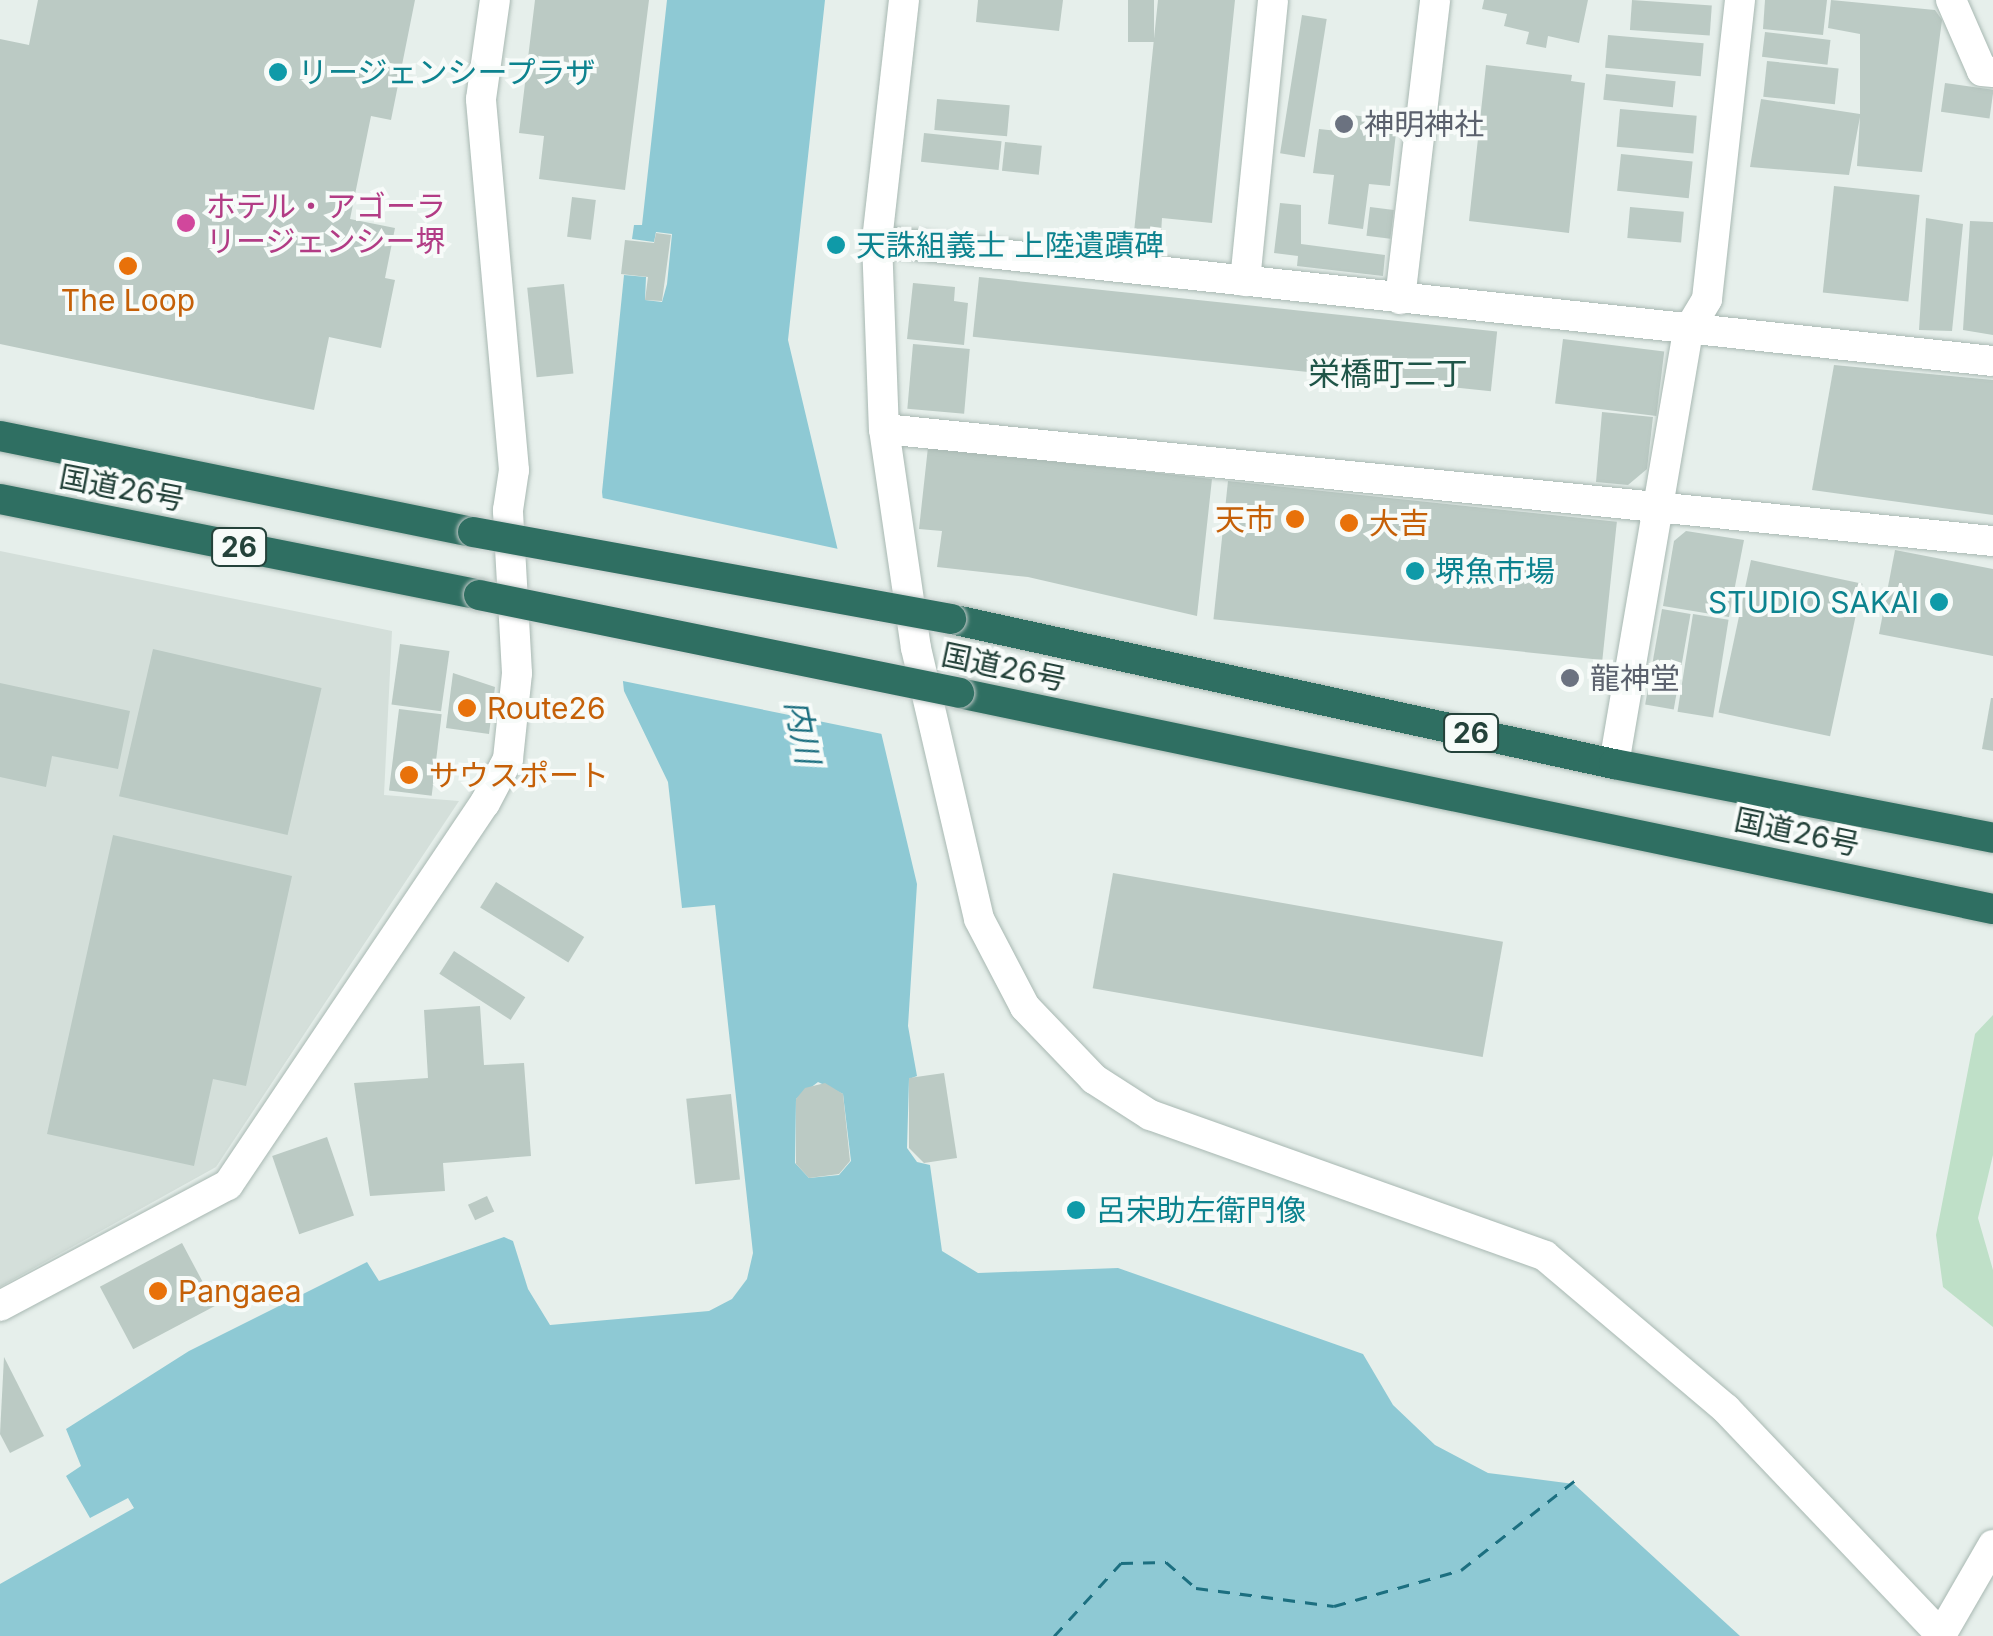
<!DOCTYPE html>
<meta charset="utf-8">
<style>
body{margin:0}
#map{position:relative;width:1993px;height:1636px;overflow:hidden;background:#e6efeb;font-family:Inter,"Noto Sans JP",sans-serif}
div>[style]{position:absolute}
[style*='--x']{left:calc(var(--x)*1px);top:calc(var(--y)*1px);width:calc(var(--w)*1px);rotate:calc(var(--a)*1deg)}
.built>*{inset:0;background:#d4dfda}
.green>*{inset:0;background:#bfe0c8}
.water>*{inset:0;background:#8ec9d4}
.pier>*{inset:0;background:#e6efeb}
.ferry>*{height:2.5px;margin-top:-1.25px;transform-origin:0;background:repeating-linear-gradient(90deg,#1c6f80 0 12px,transparent 0 22px)}
.building>*{inset:0;background:#bbcac4;transform-origin:0 0}
.roads{filter:drop-shadow(0 0 2px #a8b8b2) drop-shadow(0 0 2px #a8b8b2)}
.street>*{height:30px;margin:-15px;padding:0 15px;transform-origin:15px;border-radius:15px;background:#fff}
.secondary>*{height:30px;margin:-15px;padding:0 15px;transform-origin:15px;border-radius:15px;background:#fff}
.highway>*{height:30px;margin:-15px;padding:0 15px;transform-origin:15px;border-radius:15px;background:#2f6f62}
.bridges{filter:drop-shadow(0 0 2px #c2cac8) drop-shadow(0 0 2px #c2cac8)}
.highway-bridge>*{height:30px;margin:-15px;padding:0 15px;transform-origin:15px;border-radius:15px;background:#2f6f62}
.dots>*{width:28px;height:28px;translate:-50% -50%;box-sizing:border-box;border:5px solid #f7fbf9;border-radius:50%}
span{translate:-50% -50%;white-space:nowrap;text-align:center;line-height:1.15;-webkit-text-stroke:8px #f7fbf9;paint-order:stroke}
.shield-label span{padding:2px 8px;background:#f7fbf9;border:2px solid;border-radius:8px;-webkit-text-stroke-width:0}
.shield-label{font-size:28px;color:#24423a;font-weight:700}
.culture-label{font-size:30px;color:#0d838f}
.left{translate:0 -50%;text-align:left}
.right{translate:-100% -50%;text-align:right}
.worship-label{font-size:30px;color:#5b616d}
.hotel-label{font-size:30px;color:#b23c85}
.food-label{font-size:30px;color:#c56008}
.street-label{font-size:30px;color:#24423a}
.neighbourhood-label{font-size:32px;color:#1f5548}
.water-label{font-size:32px;color:#1c6f80;font-style:italic}
</style>
<div id="map">
<div class="built">
<div style="clip-path:polygon(0 551px,392px 631px,384px 795px,459px 801px,216px 1167px,0 1287px)"></div>
</div>
<div class="green">
<div style="clip-path:polygon(1993px 1015px,1993px 1155px,1978px 1218px,1993px 1270px,1993px 1327px,1943px 1287px,1936px 1235px,1975px 1034px)"></div>
</div>
<div class="water">
<div style="clip-path:polygon(evenodd,667px 0,825px 0,788px 340px,917px 884px,908px 1026px,917px 1076px,909px 1079px,907px 1148px,917px 1162px,930px 1165px,942px 1251px,978px 1273px,1118px 1268px,1363px 1354px,1393px 1405px,1435px 1445px,1488px 1473px,1574px 1484px,1740px 1636px,0 1636px,0 1584px,134px 1508px,128px 1498px,90px 1518px,66px 1476px,81px 1466px,66px 1429px,189px 1351px,367px 1262px,379px 1281px,504px 1237px,513px 1241px,528px 1289px,550px 1325px,709px 1311px,732px 1299px,747px 1279px,753px 1253px,715px 905px,682px 908px,668px 782px,624px 691px,602px 492px,624px 275px,646px 277px,645px 300px,662px 302px,667px 284px,672px 234px,656px 232px,654px 242px,632px 239px,634px 225px,642px 225px,667px 0,818px 1082px,843px 1094px,851px 1161px,839px 1175px,809px 1178px,795px 1163px,796px 1099px,818px 1082px)"></div>
</div>
<div class="pier">
<div style="clip-path:polygon(598px 497px,843px 550px,887px 735px,618px 680px)"></div>
</div>
<div class="ferry">
<div style="--x:1054;--y:1636;--w:99;--a:-47.5"></div>
<div style="--x:1121;--y:1563;--w:45;--a:-1.3"></div>
<div style="--x:1166;--y:1562;--w:40;--a:41"></div>
<div style="--x:1196;--y:1588;--w:139;--a:7.4"></div>
<div style="--x:1334;--y:1606;--w:132;--a:-15.8"></div>
<div style="--x:1461;--y:1570;--w:144;--a:-38.2"></div>
</div>
<div class="building">
<div style="clip-path:polygon(38px 0,415px 0,391px 120px,371px 116px,350px 219px,395px 228px,385px 278px,395px 280px,381px 348px,329px 337px,314px 410px,0 344px,0 39px,29px 45px)"></div>
<div style="clip-path:polygon(535px 0,649px 0,625px 190px,539px 179px,544px 136px,519px 133px)"></div>
<div style="clip-path:polygon(978px 0,1063px 0,1059px 31px,976px 22px)"></div>
<div style="left:1128px;top:0;width:26px;height:42px"></div>
<div style="clip-path:polygon(1158px 0,1235px 0,1212px 223px,1162px 218px,1161px 234px,1134px 232px)"></div>
<div style="clip-path:polygon(1484px 0,1588px 0,1579px 43px,1548px 36px,1546px 48px,1526px 44px,1529px 32px,1504px 26px,1507px 14px,1482px 9px)"></div>
<div style="left:1632px;top:0;width:80px;height:30px;rotate:4deg"></div>
<div style="clip-path:polygon(1765px 0,1827px 0,1823px 35px,1763px 29px)"></div>
<div style="clip-path:polygon(1831px 0,1935px 10px,1942px 20px,1922px 172px,1857px 166px,1860px 117px,1849px 175px,1750px 167px,1761px 99px,1860px 114px,1860px 34px,1828px 28px)"></div>
<div style="left:1302px;top:15px;width:25px;height:140px;rotate:9deg"></div>
<div style="left:1765px;top:32px;width:66px;height:25px;rotate:7deg"></div>
<div style="left:1608px;top:35px;width:96px;height:33px;rotate:5deg"></div>
<div style="left:1767px;top:61px;width:72px;height:36px;rotate:6deg"></div>
<div style="clip-path:polygon(1486px 65px,1572px 75px,1571px 81px,1585px 83px,1569px 233px,1469px 221px)"></div>
<div style="left:1606px;top:74px;width:70px;height:26px;rotate:6deg"></div>
<div style="left:1945px;top:83px;width:49px;height:29px;rotate:8deg"></div>
<div style="left:937px;top:99px;width:73px;height:31px;rotate:5deg"></div>
<div style="left:1620px;top:109px;width:77px;height:38px;rotate:5deg"></div>
<div style="clip-path:polygon(1341px 114px,1380px 118px,1379px 131px,1396px 133px,1390px 186px,1369px 184px,1363px 229px,1328px 224px,1334px 175px,1313px 173px,1319px 129px,1338px 131px)"></div>
<div style="left:924px;top:133px;width:78px;height:29px;rotate:6deg"></div>
<div style="left:1005px;top:142px;width:37px;height:29px;rotate:6deg"></div>
<div style="left:1621px;top:154px;width:72px;height:37px;rotate:6deg"></div>
<div style="left:1834px;top:186px;width:86px;height:107px;rotate:6deg"></div>
<div style="left:572px;top:197px;width:24px;height:40px;rotate:7deg"></div>
<div style="clip-path:polygon(1280px 203px,1301px 205px,1301px 244px,1385px 255px,1383px 276px,1297px 266px,1298px 256px,1274px 253px)"></div>
<div style="left:1370px;top:207px;width:24px;height:29px;rotate:7deg"></div>
<div style="left:1630px;top:207px;width:54px;height:31px;rotate:5deg"></div>
<div style="clip-path:polygon(1926px 218px,1963px 224px,1952px 331px,1919px 330px)"></div>
<div style="clip-path:polygon(1970px 221px,1993px 222px,1993px 335px,1963px 330px)"></div>
<div style="clip-path:polygon(656px 233px,671px 235px,662px 301px,645px 300px,648px 277px,621px 274px,625px 240px,654px 243px)"></div>
<div style="left:979px;top:277px;width:521px;height:60px;rotate:6deg"></div>
<div style="clip-path:polygon(913px 283px,955px 287px,954px 301px,968px 303px,964px 345px,907px 339px)"></div>
<div style="left:564px;top:284px;width:90px;height:37px;rotate:84deg"></div>
<div style="left:1563px;top:339px;width:102px;height:65px;rotate:7deg"></div>
<div style="left:913px;top:344px;width:57px;height:65px;rotate:5deg"></div>
<div style="clip-path:polygon(1834px 365px,1993px 380px,1993px 515px,1812px 490px)"></div>
<div style="clip-path:polygon(1602px 412px,1653px 417px,1647px 469px,1628px 485px,1596px 482px)"></div>
<div style="clip-path:polygon(928px 447px,1212px 479px,1197px 616px,1028px 577px,937px 567px,942px 531px,919px 529px)"></div>
<div style="left:1228px;top:481px;width:391px;height:139px;rotate:6deg"></div>
<div style="clip-path:polygon(1686px 531px,1744px 540px,1729px 617px,1663px 606px,1674px 541px)"></div>
<div style="clip-path:polygon(1895px 550px,1993px 569px,1993px 656px,1879px 634px)"></div>
<div style="left:1751px;top:560px;width:114px;height:156px;rotate:12deg"></div>
<div style="left:1662px;top:609px;width:29px;height:97px;rotate:10deg"></div>
<div style="left:1693px;top:614px;width:36px;height:99px;rotate:9deg"></div>
<div style="left:400px;top:644px;width:50px;height:61px;rotate:8deg"></div>
<div style="left:153px;top:649px;width:173px;height:151px;rotate:13deg"></div>
<div style="clip-path:polygon(453px 673px,495px 687px,489px 734px,446px 728px)"></div>
<div style="clip-path:polygon(0 683px,130px 711px,118px 769px,52px 756px,46px 787px,0 777px)"></div>
<div style="clip-path:polygon(1991px 698px,1993px 698px,1993px 751px,1982px 749px)"></div>
<div style="left:399px;top:709px;width:43px;height:82px;rotate:7deg"></div>
<div style="clip-path:polygon(113px 835px,292px 876px,246px 1086px,213px 1079px,194px 1166px,47px 1134px)"></div>
<div style="left:1113px;top:873px;width:396px;height:117px;rotate:10deg"></div>
<div style="left:496px;top:882px;width:104px;height:30px;rotate:32deg"></div>
<div style="left:454px;top:951px;width:85px;height:27px;rotate:33deg"></div>
<div style="clip-path:polygon(480px 1006px,484px 1065px,524px 1063px,531px 1156px,443px 1163px,445px 1191px,370px 1196px,354px 1083px,428px 1078px,424px 1010px)"></div>
<div style="clip-path:polygon(944px 1073px,957px 1158px,924px 1163px,909px 1148px,909px 1078px)"></div>
<div style="clip-path:polygon(825px 1083px,843px 1094px,850px 1161px,839px 1174px,809px 1178px,796px 1164px,796px 1099px,805px 1088px)"></div>
<div style="left:731px;top:1094px;width:86px;height:45px;rotate:84deg"></div>
<div style="left:327px;top:1137px;width:83px;height:58px;rotate:71deg"></div>
<div style="left:487px;top:1196px;width:17px;height:21px;rotate:65deg"></div>
<div style="left:182px;top:1243px;width:71px;height:93px;rotate:62deg"></div>
<div style="clip-path:polygon(4px 1357px,44px 1436px,10px 1453px,0 1434px)"></div>
</div>
<div class="roads">
<div class="street">
<div style="--x:904;--y:0;--w:243;--a:96.4"></div>
<div style="--x:877;--y:241;--w:1122;--a:6.14"></div>
<div style="--x:1951;--y:0;--w:77;--a:66.4"></div>
<div style="--x:1982;--y:71;--w:11;--a:5"></div>
<div style="--x:1245;--y:281;--w:282;--a:-84.3"></div>
<div style="--x:1400;--y:299;--w:301;--a:-83.3"></div>
<div style="--x:884;--y:429;--w:1115;--a:5.77"></div>
<div style="--x:1614;--y:764;--w:439;--a:-80.3"></div>
<div style="--x:1688;--y:331;--w:37;--a:-59"></div>
<div style="--x:1707;--y:299;--w:301;--a:-83.7"></div>
<div style="--x:0;--y:1306;--w:258;--a:-28"></div>
<div style="--x:228;--y:1185;--w:460;--a:-56.1"></div>
<div style="--x:485;--y:803;--w:50;--a:-62.4"></div>
<div style="--x:508;--y:759;--w:86;--a:-84"></div>
<div style="--x:517;--y:673;--w:163;--a:-93.2"></div>
<div style="--x:508;--y:510;--w:40;--a:-81.5"></div>
<div style="--x:514;--y:470;--w:372;--a:-95.1"></div>
<div style="--x:481;--y:99;--w:100;--a:-82"></div>
<div style="--x:1941;--y:1635;--w:104;--a:-60"></div>
</div>
<div class="secondary">
<div style="--x:877;--y:241;--w:188;--a:87.9"></div>
<div style="--x:884;--y:429;--w:221;--a:81.7"></div>
<div style="--x:916;--y:648;--w:278;--a:76.9"></div>
<div style="--x:979;--y:919;--w:99;--a:62.4"></div>
<div style="--x:1025;--y:1007;--w:100;--a:46.2"></div>
<div style="--x:1094;--y:1079;--w:67;--a:32.7"></div>
<div style="--x:1150;--y:1115;--w:419;--a:19.6"></div>
<div style="--x:1545;--y:1256;--w:237;--a:40.2"></div>
<div style="--x:1726;--y:1409;--w:313;--a:46.4"></div>
</div>
<div class="highway">
<div style="--x:0;--y:436;--w:483;--a:11.5"></div>
<div style="--x:0;--y:499;--w:489;--a:11.3"></div>
<div style="--x:951;--y:619;--w:679;--a:12.34"></div>
<div style="--x:1614;--y:764;--w:386;--a:11"></div>
<div style="--x:959;--y:693;--w:1056;--a:11.8"></div>
</div>
</div>
<div class="bridges">
<div class="highway-bridge">
<div style="--x:473;--y:532;--w:486;--a:10.3"></div>
<div style="--x:479;--y:595;--w:490;--a:11.5"></div>
</div>
</div>
<div class="dots">
<div style="left:278px;top:72px;background:#0f9aa8"></div>
<div style="left:1344px;top:124px;background:#6b7280"></div>
<div style="left:186px;top:223px;background:#d1479c"></div>
<div style="left:836px;top:245px;background:#0f9aa8"></div>
<div style="left:128px;top:266px;background:#e8710a"></div>
<div style="left:1295px;top:519px;background:#e8710a"></div>
<div style="left:1349px;top:523px;background:#e8710a"></div>
<div style="left:1415px;top:571px;background:#0f9aa8"></div>
<div style="left:1939px;top:602px;background:#0f9aa8"></div>
<div style="left:1570px;top:678px;background:#6b7280"></div>
<div style="left:467px;top:708px;background:#e8710a"></div>
<div style="left:409px;top:775px;background:#e8710a"></div>
<div style="left:1076px;top:1210px;background:#0f9aa8"></div>
<div style="left:158px;top:1291px;background:#e8710a"></div>
</div>
<div class="shield-label">
<span style="left:239px;top:547px">26</span>
<span style="left:1471px;top:733px">26</span>
</div>
<div class="culture-label">
<span class="left" style="left:298px;top:72px">リージェンシープラザ</span>
<span class="left" style="left:856px;top:245px">天誅組義士 上陸遺蹟碑</span>
<span class="left" style="left:1435px;top:571px">堺魚市場</span>
<span class="right" style="left:1919px;top:602px">STUDIO SAKAI</span>
<span class="left" style="left:1096px;top:1210px">呂宋助左衛門像</span>
</div>
<div class="worship-label">
<span class="left" style="left:1364px;top:124px">神明神社</span>
<span class="left" style="left:1590px;top:678px">龍神堂</span>
</div>
<div class="hotel-label">
<span class="left" style="left:206px;top:223px">ホテル・アゴーラ<br>リージェンシー堺</span>
</div>
<div class="food-label">
<span style="left:128px;top:300px">The Loop</span>
<span class="right" style="left:1275px;top:519px">天市</span>
<span class="left" style="left:1369px;top:523px">大吉</span>
<span class="left" style="left:487px;top:708px">Route26</span>
<span class="left" style="left:429px;top:775px">サウスポート</span>
<span class="left" style="left:178px;top:1291px">Pangaea</span>
</div>
<div class="street-label">
<span style="left:122px;top:488px;rotate:11deg">国道26号</span>
<span style="left:1004px;top:667px;rotate:12deg">国道26号</span>
<span style="left:1797px;top:832px;rotate:12deg">国道26号</span>
</div>
<div class="neighbourhood-label">
<span style="left:1388px;top:374px">栄橋町二丁</span>
</div>
<div class="water-label">
<span style="left:802px;top:732px;rotate:79deg">内川</span>
</div>
</div>
